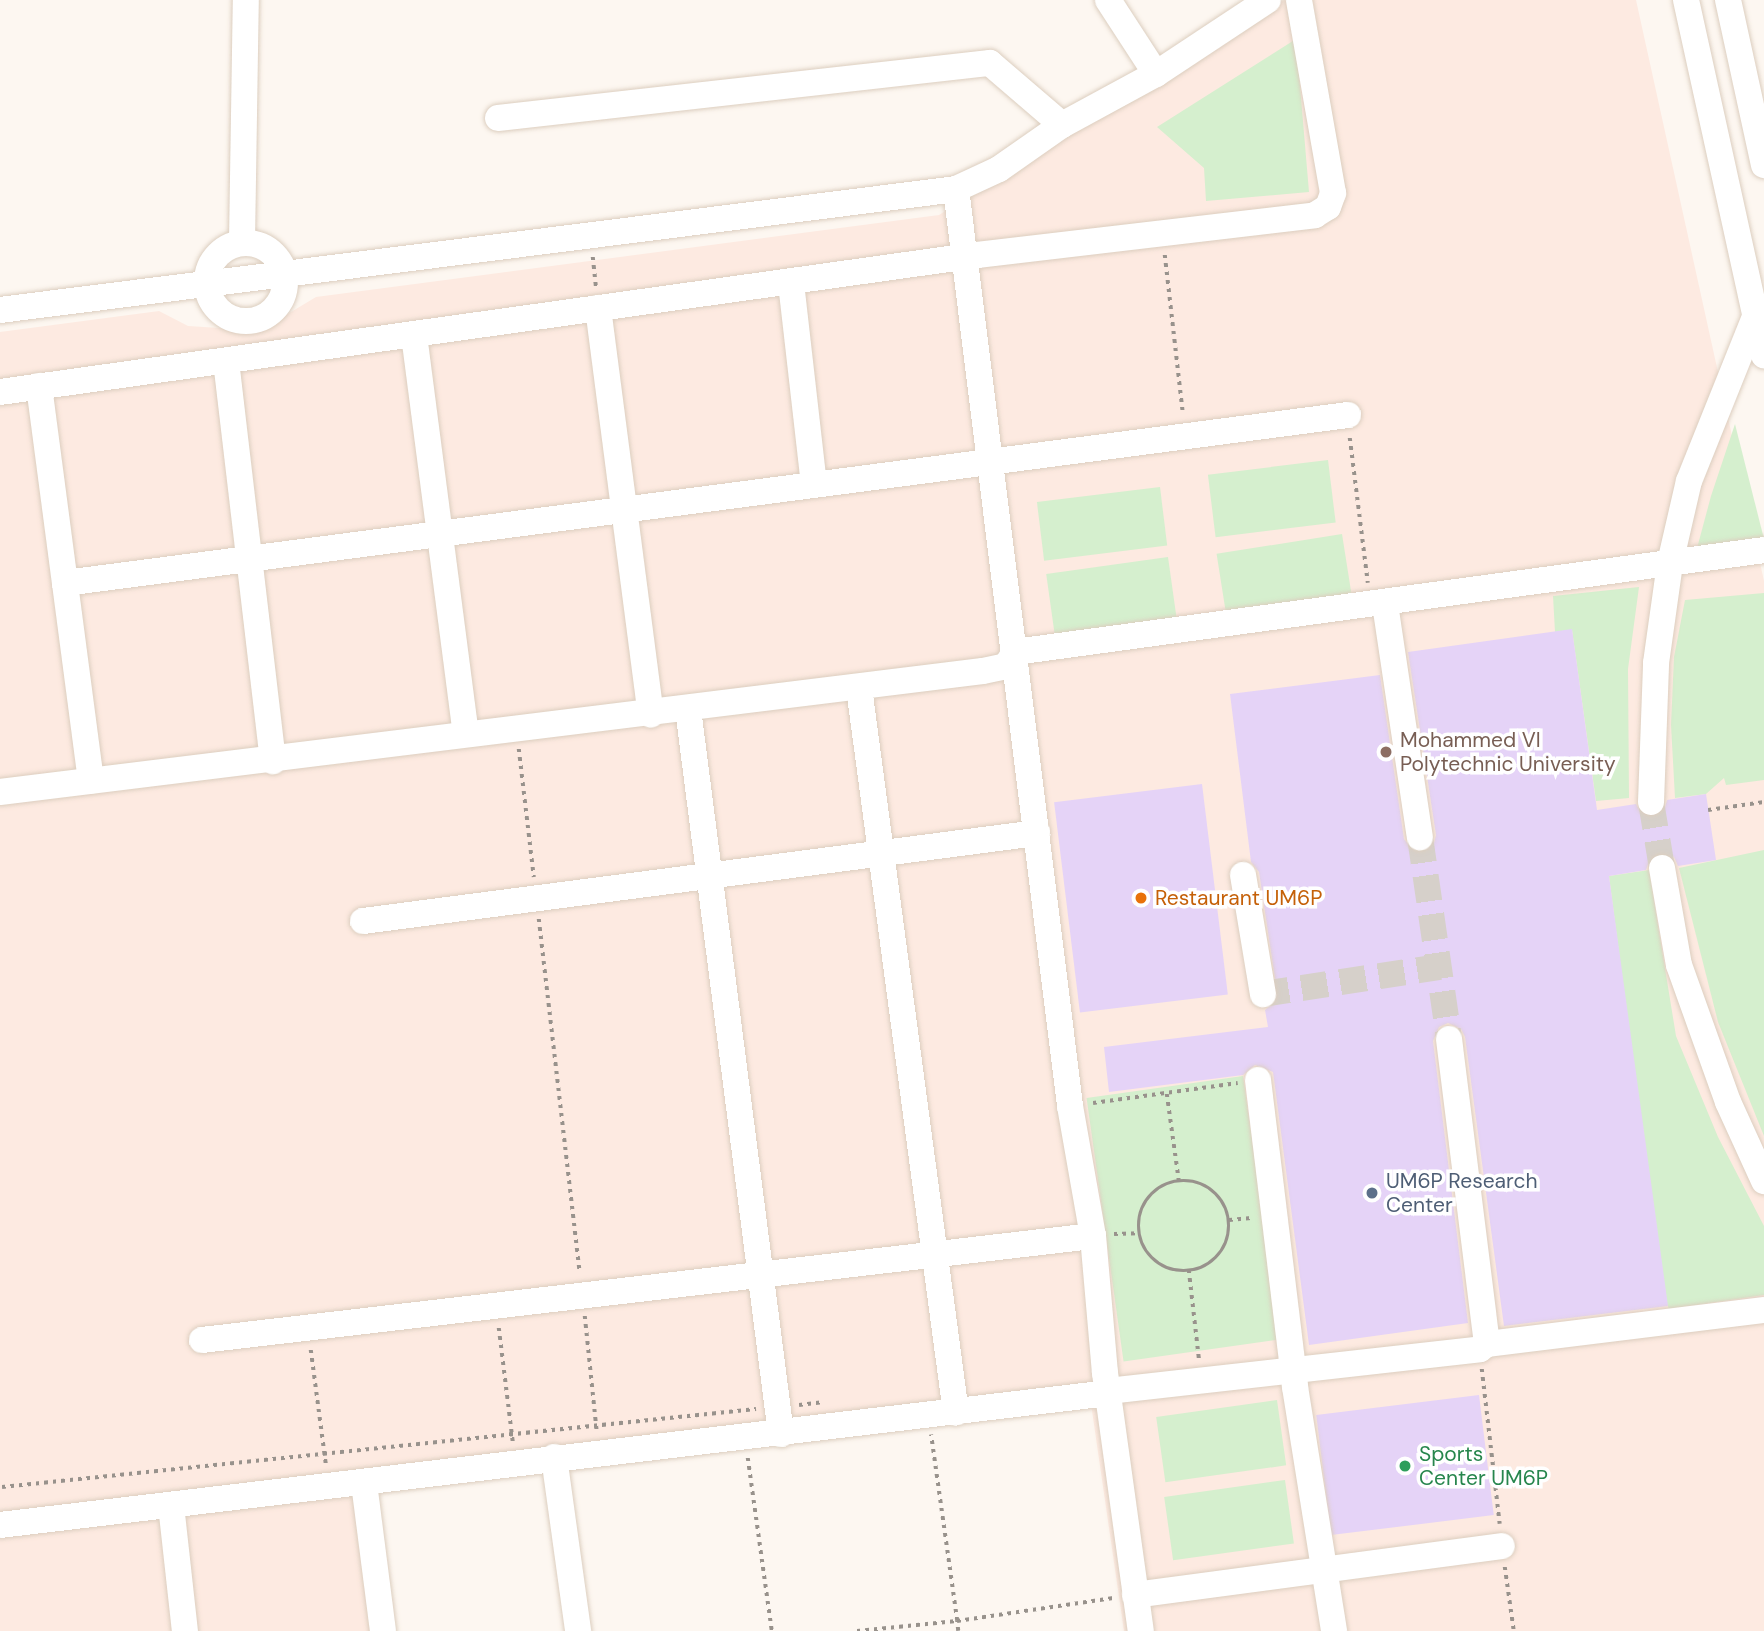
<!DOCTYPE html>
<style>
body{margin:0}
#map{position:relative;width:1764px;height:1631px;overflow:hidden;background:#fdf7f1;font-family:"DM Sans",sans-serif}
div>[style]{position:absolute}
[style*='--x']{left:calc(var(--x)*1px);top:calc(var(--y)*1px);width:calc(var(--w)*1px);rotate:calc(var(--a)*1deg)}
.education>*{inset:0;background:#fdeae1}
.green>*{inset:0;background:#d5efce;transform-origin:0 0}
.building>*{inset:0;background:#e5d3f7;transform-origin:0 0}
.minor-tunnel>*{height:26px;margin-top:-13px;transform-origin:0;background:repeating-linear-gradient(90deg,#d6d0ca 0 26px,transparent 0 39px)}
.path>*{height:3.5px;margin-top:-1.75px;transform-origin:0;background:repeating-linear-gradient(90deg,#98928c 0 3.5px,transparent 0 8.5px)}
.path>.ring{margin:-1.75px;padding:0;box-sizing:content-box;background:none;border:3.5px solid #98928c;border-radius:50%}
.roads{filter:drop-shadow(0 0 2px #dccebf) drop-shadow(0 0 2px #dccebf)}
.minor>*{height:26px;margin:-13px;padding:0 13px;transform-origin:13px;border-radius:13px;background:#fff}
.minor>.ring{margin:-13px;padding:0;box-sizing:content-box;background:none;border:26px solid #fff;border-radius:50%}
.dots>*{width:19px;height:19px;translate:-50% -50%;box-sizing:border-box;border:4px solid #fff;border-radius:50%}
span{translate:-50% -50%;white-space:nowrap;text-align:center;line-height:1.15;-webkit-text-stroke:7px #fff;paint-order:stroke}
.education-label{font-size:21px;color:#785e54}
.left{translate:0 -50%;text-align:left}
.food-label{font-size:21px;color:#c56008}
.service-label{font-size:21px;color:#4e5e75}
.leisure-label{font-size:21px;color:#27864d}
</style>
<div id="map">
<div class="education">
<div style="clip-path:polygon(1284px 0,1636px 0,1764px 581px,1764px 1631px,1124px 1631px,1090px 1397px,371px 1490px,387px 1631px,0 1631px,0 332px,159px 311px,188px 326px,250px 330px,276px 321px,316px 297px,939px 215px)"></div>
</div>
<div class="green">
<div style="clip-path:polygon(1296px 39px,1309px 192px,1206px 201px,1204px 168px,1157px 127px)"></div>
<div style="clip-path:polygon(1735px 424px,1764px 539px,1692px 567px,1711px 496px)"></div>
<div style="left:1328px;top:460px;width:63px;height:121px;rotate:83deg"></div>
<div style="left:1160px;top:487px;width:59px;height:124px;rotate:83deg"></div>
<div style="left:1342px;top:534px;width:70px;height:127px;rotate:81deg"></div>
<div style="left:1168px;top:557px;width:61px;height:123px;rotate:82deg"></div>
<div style="clip-path:polygon(1639px 587px,1628px 669px,1629px 798px,1596px 801px,1572px 630px,1555px 632px,1553px 596px)"></div>
<div style="clip-path:polygon(1764px 593px,1764px 780px,1726px 785px,1724px 778px,1706px 794px,1675px 798px,1671px 725px,1674px 657px,1685px 600px)"></div>
<div style="clip-path:polygon(1764px 850px,1764px 1136px,1718px 1022px,1679px 868px)"></div>
<div style="clip-path:polygon(1649px 870px,1676px 1036px,1718px 1137px,1764px 1226px,1764px 1295px,1669px 1309px,1663px 1293px,1609px 876px)"></div>
<div style="left:1243px;top:1076px;width:266px;height:158px;rotate:82deg"></div>
<div style="left:1277px;top:1400px;width:66px;height:122px;rotate:82deg"></div>
<div style="left:1285px;top:1480px;width:64px;height:122px;rotate:82deg"></div>
</div>
<div class="building">
<div style="clip-path:polygon(1572px 629px,1597px 810px,1636px 804px,1642px 815px,1651px 818px,1664px 811px,1667px 800px,1706px 794px,1716px 860px,1678px 866px,1674px 857px,1660px 852px,1651px 856px,1646px 870px,1609px 876px,1668px 1306px,1504px 1326px,1465px 1037px,1461px 1029px,1448px 1023px,1439px 1027px,1433px 1041px,1468px 1323px,1309px 1345px,1273px 1072px,1255px 1065px,1243px 1075px,1109px 1092px,1104px 1047px,1268px 1027px,1265px 1010px,1278px 999px,1259px 872px,1251px 862px,1230px 694px,1380px 675px,1404px 839px,1414px 851px,1423px 852px,1434px 843px,1436px 835px,1408px 652px)"></div>
<div style="left:1202px;top:784px;width:212px;height:149px;rotate:83deg"></div>
<div style="left:1479px;top:1395px;width:121px;height:164px;rotate:83deg"></div>
</div>
<div class="minor-tunnel">
<div style="--x:1651;--y:802;--w:67;--a:80.5"></div>
<div style="--x:1420;--y:837;--w:204;--a:81.8"></div>
<div style="--x:1263;--y:994;--w:179;--a:-8.7"></div>
</div>
<div class="path">
<div style="--x:1165;--y:255;--w:160;--a:83.5"></div>
<div style="--x:593;--y:257;--w:31;--a:84"></div>
<div style="--x:1350;--y:438;--w:146;--a:82.9"></div>
<div style="--x:519;--y:749;--w:129;--a:83.3"></div>
<div style="--x:1708;--y:810;--w:57;--a:-8.1"></div>
<div style="--x:539;--y:919;--w:356;--a:83.4"></div>
<div style="--x:1167;--y:1094;--w:87;--a:82.1"></div>
<div style="--x:1093;--y:1103;--w:146;--a:-7.9"></div>
<div class="ring" style="left:1139px;top:1181px;width:86.5px;height:86.5px"></div>
<div style="--x:1229;--y:1220;--w:25;--a:-5"></div>
<div style="--x:1114;--y:1234;--w:25;--a:-2"></div>
<div style="--x:1189;--y:1270;--w:89;--a:83.5"></div>
<div style="--x:585;--y:1316;--w:118;--a:84.1"></div>
<div style="--x:499;--y:1328;--w:115;--a:83"></div>
<div style="--x:311;--y:1350;--w:115;--a:82.5"></div>
<div style="--x:1482;--y:1369;--w:156;--a:83.4"></div>
<div style="--x:799;--y:1405;--w:23;--a:-7"></div>
<div style="--x:748;--y:1458;--w:175;--a:82.1"></div>
<div style="--x:2;--y:1487;--w:758;--a:-5.91"></div>
<div style="--x:1505;--y:1567;--w:65;--a:82"></div>
<div style="--x:857;--y:1631;--w:100;--a:-5.7"></div>
<div style="--x:957;--y:1621;--w:188;--a:-98"></div>
<div style="--x:958;--y:1631;--w:10;--a:-96"></div>
<div style="--x:957;--y:1621;--w:158;--a:-8.4"></div>
</div>
<div class="roads">
<div class="minor">
<div style="--x:1108;--y:0;--w:88;--a:57"></div>
<div style="--x:1686;--y:0;--w:364;--a:77.6"></div>
<div style="--x:1728;--y:0;--w:169;--a:77.7"></div>
<div style="--x:498;--y:118;--w:495;--a:-6.4"></div>
<div style="--x:990;--y:63;--w:95;--a:40.7"></div>
<div style="--x:956;--y:189;--w:924;--a:82.91"></div>
<div style="--x:1070;--y:1106;--w:132;--a:80"></div>
<div style="--x:1093;--y:1236;--w:138;--a:85"></div>
<div style="--x:1105;--y:1373;--w:260;--a:82.1"></div>
<div style="--x:242;--y:242;--w:242;--a:-89.1"></div>
<div class="ring" style="left:207px;top:243px;width:52px;height:52px"></div>
<div style="--x:791;--y:283;--w:202;--a:83.5"></div>
<div style="--x:598;--y:308;--w:410;--a:82.6"></div>
<div style="--x:0;--y:310;--w:964;--a:-7.21"></div>
<div style="--x:956;--y:189;--w:47;--a:-24.9"></div>
<div style="--x:999;--y:169;--w:77;--a:-34.9"></div>
<div style="--x:1062;--y:125;--w:107;--a:-28.5"></div>
<div style="--x:1156;--y:74;--w:134;--a:-33.5"></div>
<div style="--x:414;--y:335;--w:402;--a:82.6"></div>
<div style="--x:226;--y:361;--w:403;--a:83.3"></div>
<div style="--x:39;--y:386;--w:398;--a:82.5"></div>
<div style="--x:0;--y:392;--w:987;--a:-7.98"></div>
<div style="--x:977;--y:255;--w:340;--a:-6.7"></div>
<div style="--x:1315;--y:215;--w:15;--a:-32"></div>
<div style="--x:1328;--y:207;--w:15;--a:-70"></div>
<div style="--x:1333;--y:193;--w:196;--a:-100"></div>
<div style="--x:65;--y:583;--w:1294;--a:-7.46"></div>
<div style="--x:1385;--y:604;--w:236;--a:81.5"></div>
<div style="--x:859;--y:688;--w:731;--a:82.38"></div>
<div style="--x:688;--y:709;--w:731;--a:82.69"></div>
<div style="--x:0;--y:792;--w:990;--a:-7.02"></div>
<div style="--x:983;--y:671;--w:24;--a:-12"></div>
<div style="--x:1006;--y:666;--w:17;--a:-57"></div>
<div style="--x:1015;--y:652;--w:756;--a:-7.75"></div>
<div style="--x:1651;--y:802;--w:139;--a:-87.9"></div>
<div style="--x:1656;--y:663;--w:101;--a:-82"></div>
<div style="--x:1670;--y:563;--w:84;--a:-77"></div>
<div style="--x:1689;--y:481;--w:177;--a:-68.1"></div>
<div style="--x:1662;--y:868;--w:98;--a:80.1"></div>
<div style="--x:1679;--y:965;--w:145;--a:70.3"></div>
<div style="--x:1728;--y:1102;--w:87;--a:65.5"></div>
<div style="--x:1243;--y:875;--w:121;--a:80.5"></div>
<div style="--x:363;--y:921;--w:680;--a:-7.44"></div>
<div style="--x:1449;--y:1039;--w:307;--a:82.9"></div>
<div style="--x:1258;--y:1080;--w:309;--a:83.1"></div>
<div style="--x:1295;--y:1387;--w:247;--a:80.9"></div>
<div style="--x:202;--y:1340;--w:897;--a:-6.66"></div>
<div style="--x:1108;--y:1391;--w:374;--a:-6.4"></div>
<div style="--x:1480;--y:1349;--w:9;--a:-36"></div>
<div style="--x:1487;--y:1344;--w:279;--a:-7"></div>
<div style="--x:554;--y:1457;--w:176;--a:82.1"></div>
<div style="--x:364;--y:1483;--w:149;--a:82.7"></div>
<div style="--x:171;--y:1505;--w:127;--a:83.7"></div>
<div style="--x:0;--y:1525;--w:1116;--a:-6.79"></div>
<div style="--x:1135;--y:1595;--w:370;--a:-7.6"></div>
</div>
</div>
<div class="dots">
<div style="left:1386px;top:752px;background:#8d6e63"></div>
<div style="left:1141px;top:898px;background:#e8710a"></div>
<div style="left:1372px;top:1193px;background:#5c6f8a"></div>
<div style="left:1405px;top:1466px;background:#2e9e5b"></div>
</div>
<div class="education-label">
<span class="left" style="left:1400px;top:752px">Mohammed VI<br>Polytechnic University</span>
</div>
<div class="food-label">
<span class="left" style="left:1155px;top:898px">Restaurant UM6P</span>
</div>
<div class="service-label">
<span class="left" style="left:1386px;top:1193px">UM6P Research<br>Center</span>
</div>
<div class="leisure-label">
<span class="left" style="left:1419px;top:1466px">Sports<br>Center UM6P</span>
</div>
</div>
